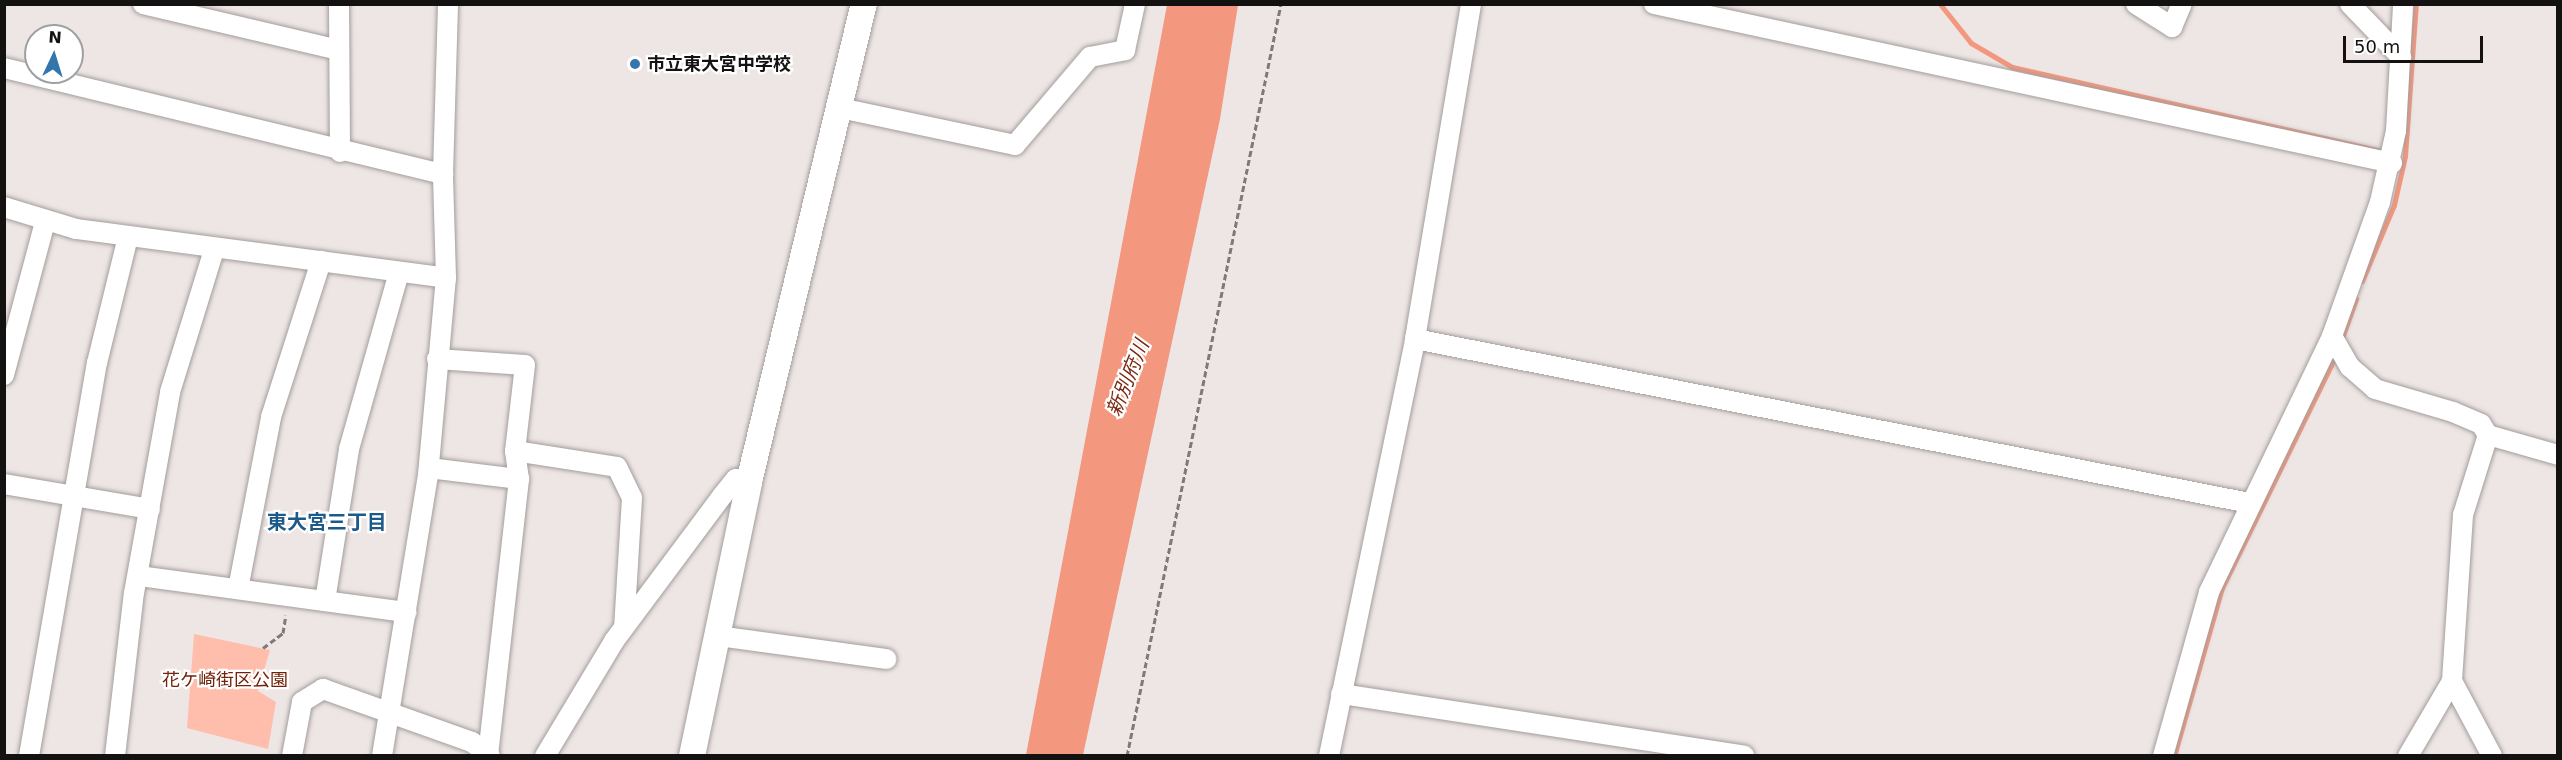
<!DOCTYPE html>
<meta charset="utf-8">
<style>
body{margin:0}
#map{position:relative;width:2562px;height:760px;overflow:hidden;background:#ede6e5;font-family:"DejaVu Sans","Noto Sans JP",sans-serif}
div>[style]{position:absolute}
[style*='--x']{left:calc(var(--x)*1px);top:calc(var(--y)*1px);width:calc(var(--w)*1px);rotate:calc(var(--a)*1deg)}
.green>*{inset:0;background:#ffbeac}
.water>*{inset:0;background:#f3977e}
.stream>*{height:5px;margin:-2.5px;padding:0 2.5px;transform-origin:2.5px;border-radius:2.5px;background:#f3977e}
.path>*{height:3px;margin-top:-1.5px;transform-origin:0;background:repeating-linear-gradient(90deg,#7f7a79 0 6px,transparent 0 9px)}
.roads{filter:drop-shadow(0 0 2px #a39d9b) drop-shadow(0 0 2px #a39d9b)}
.minor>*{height:20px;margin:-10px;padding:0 10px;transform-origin:10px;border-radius:10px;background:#fff}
.tertiary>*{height:26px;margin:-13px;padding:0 13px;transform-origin:13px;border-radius:13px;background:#fff}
.dots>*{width:16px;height:16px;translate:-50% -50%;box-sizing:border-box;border:3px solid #fff;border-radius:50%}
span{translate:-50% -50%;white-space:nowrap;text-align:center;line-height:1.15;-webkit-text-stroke:4.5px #fff;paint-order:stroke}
.poi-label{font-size:18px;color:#141111;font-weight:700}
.left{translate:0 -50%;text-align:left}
.park-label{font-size:18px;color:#722209}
.water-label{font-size:20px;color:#7a2a13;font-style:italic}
.neighbourhood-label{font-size:20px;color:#1c5a8a;font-weight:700}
.frame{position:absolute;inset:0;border:6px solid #141111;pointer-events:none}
.north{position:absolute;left:24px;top:24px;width:60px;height:60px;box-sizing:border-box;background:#fff;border:2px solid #a1a0a0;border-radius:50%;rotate:4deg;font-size:16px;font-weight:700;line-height:24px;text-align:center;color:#141111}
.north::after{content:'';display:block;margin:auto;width:21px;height:27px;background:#3476ac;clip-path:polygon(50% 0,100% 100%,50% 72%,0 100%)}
.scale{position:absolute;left:2343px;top:36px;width:140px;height:27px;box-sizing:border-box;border:3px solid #141111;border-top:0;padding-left:8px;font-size:18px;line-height:21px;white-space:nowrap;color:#141111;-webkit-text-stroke:4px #fff;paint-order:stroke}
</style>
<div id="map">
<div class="green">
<div style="clip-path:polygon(194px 634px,270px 650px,258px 691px,276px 702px,268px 749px,187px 728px)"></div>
</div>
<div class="water">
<div style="clip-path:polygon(1167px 5px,1238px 5px,1220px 119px,1083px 755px,1026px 755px)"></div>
</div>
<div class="stream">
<div style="--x:1940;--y:4;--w:50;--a:51.5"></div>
<div style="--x:1971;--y:43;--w:48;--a:30.3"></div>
<div style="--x:2012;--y:67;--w:384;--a:12.8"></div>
<div style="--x:2362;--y:281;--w:82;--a:-67.2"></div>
<div style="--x:2394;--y:205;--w:50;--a:-77.3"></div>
<div style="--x:2405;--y:156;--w:152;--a:-85.9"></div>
<div style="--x:2341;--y:341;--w:45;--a:-70.3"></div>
<div style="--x:2174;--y:756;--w:175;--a:-74.1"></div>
<div style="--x:2222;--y:588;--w:262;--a:-63.9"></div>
</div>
<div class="path">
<div style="--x:263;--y:648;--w:25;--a:-37"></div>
<div style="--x:283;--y:633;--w:18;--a:-81"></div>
<div style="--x:1127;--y:756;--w:768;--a:-78.43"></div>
</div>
<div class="roads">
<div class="minor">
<div style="--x:143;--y:4;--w:201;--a:13.2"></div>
<div style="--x:339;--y:4;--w:148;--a:89.6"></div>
<div style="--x:1654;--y:4;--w:755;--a:12.16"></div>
<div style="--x:2136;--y:4;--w:43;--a:32.6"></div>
<div style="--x:2172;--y:27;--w:25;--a:-67"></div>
<div style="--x:2350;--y:4;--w:74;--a:46.1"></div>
<div style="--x:4;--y:68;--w:452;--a:13.6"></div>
<div style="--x:840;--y:108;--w:179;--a:11.9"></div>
<div style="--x:1015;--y:145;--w:116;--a:-49.6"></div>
<div style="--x:1090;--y:57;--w:36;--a:-11"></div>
<div style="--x:1125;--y:50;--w:47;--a:-77.7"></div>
<div style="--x:4;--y:207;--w:75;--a:17"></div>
<div style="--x:76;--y:229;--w:373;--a:7.5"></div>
<div style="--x:2332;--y:336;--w:36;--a:60"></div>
<div style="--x:2350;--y:367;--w:33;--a:41"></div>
<div style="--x:2375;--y:389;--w:81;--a:16.4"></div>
<div style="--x:2453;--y:412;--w:30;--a:23"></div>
<div style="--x:2481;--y:424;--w:13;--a:58"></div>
<div style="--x:2488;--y:435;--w:73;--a:15.9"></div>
<div style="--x:1415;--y:339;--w:850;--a:11.12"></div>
<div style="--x:437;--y:359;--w:88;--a:3.9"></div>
<div style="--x:525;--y:365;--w:87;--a:96.6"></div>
<div style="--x:515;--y:451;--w:28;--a:82"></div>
<div style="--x:519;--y:479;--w:277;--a:96.4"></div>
<div style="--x:4;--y:375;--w:158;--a:-75"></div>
<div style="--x:2488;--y:435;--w:84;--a:107.4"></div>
<div style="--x:2463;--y:515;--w:166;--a:93.8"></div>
<div style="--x:2452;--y:681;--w:85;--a:61.9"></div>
<div style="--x:515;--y:451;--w:103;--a:8.9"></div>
<div style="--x:617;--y:467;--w:34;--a:64"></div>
<div style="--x:632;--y:498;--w:129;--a:93.5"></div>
<div style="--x:429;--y:468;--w:91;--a:7"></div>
<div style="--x:4;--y:484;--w:148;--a:9.7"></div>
<div style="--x:139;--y:576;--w:270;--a:7.7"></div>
<div style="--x:238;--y:589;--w:175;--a:-79.1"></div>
<div style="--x:271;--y:417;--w:164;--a:-72.2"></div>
<div style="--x:325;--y:601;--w:154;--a:-81"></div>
<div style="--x:349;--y:449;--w:184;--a:-74.2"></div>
<div style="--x:718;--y:636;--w:170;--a:7.8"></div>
<div style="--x:1341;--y:694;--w:408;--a:8.7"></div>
<div style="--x:29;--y:756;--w:399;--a:-80.2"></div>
<div style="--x:97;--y:363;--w:130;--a:-76.2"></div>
<div style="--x:115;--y:756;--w:164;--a:-83.4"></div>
<div style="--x:134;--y:593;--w:204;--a:-79.8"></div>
<div style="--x:170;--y:392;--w:149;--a:-72.8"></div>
<div style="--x:292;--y:756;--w:55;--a:-79.5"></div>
<div style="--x:302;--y:702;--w:25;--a:-32"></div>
<div style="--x:323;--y:689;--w:158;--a:19.6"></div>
<div style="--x:472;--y:742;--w:23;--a:38"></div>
<div style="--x:382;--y:756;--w:285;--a:-80.7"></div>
<div style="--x:428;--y:475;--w:198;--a:-84.8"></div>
<div style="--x:446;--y:278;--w:104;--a:-91.7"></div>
<div style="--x:443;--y:174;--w:170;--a:-88.3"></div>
<div style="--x:545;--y:756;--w:134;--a:-59"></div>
<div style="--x:614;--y:641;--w:181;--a:-53.3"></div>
<div style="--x:722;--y:496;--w:22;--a:-51"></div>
<div style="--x:736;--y:479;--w:13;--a:13"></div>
<div style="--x:1329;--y:756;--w:426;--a:-78.3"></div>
<div style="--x:1415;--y:339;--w:340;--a:-80.5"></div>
<div style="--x:2163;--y:756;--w:170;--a:-74.3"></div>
<div style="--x:2209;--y:592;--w:284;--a:-64.3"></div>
<div style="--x:2332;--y:336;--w:142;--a:-70.3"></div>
<div style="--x:2380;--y:202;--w:73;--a:-77.3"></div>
<div style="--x:2396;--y:131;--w:127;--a:-86.8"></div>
<div style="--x:2408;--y:756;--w:87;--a:-59.6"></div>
</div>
<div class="tertiary">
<div style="--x:692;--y:756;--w:280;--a:-78.2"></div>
<div style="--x:749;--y:482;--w:492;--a:-76.5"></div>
</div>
</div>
<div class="dots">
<div style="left:635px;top:64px;background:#3476ac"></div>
</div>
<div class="poi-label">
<span class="left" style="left:647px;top:64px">市立東大宮中学校</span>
</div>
<div class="park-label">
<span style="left:225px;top:680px">花ケ崎街区公園</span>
</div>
<div class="water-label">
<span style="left:1128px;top:378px;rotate:-68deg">新別府川</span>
</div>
<div class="neighbourhood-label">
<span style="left:327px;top:522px">東大宮三丁目</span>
</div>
<div class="frame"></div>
<div class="north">N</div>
<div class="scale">50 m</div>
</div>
